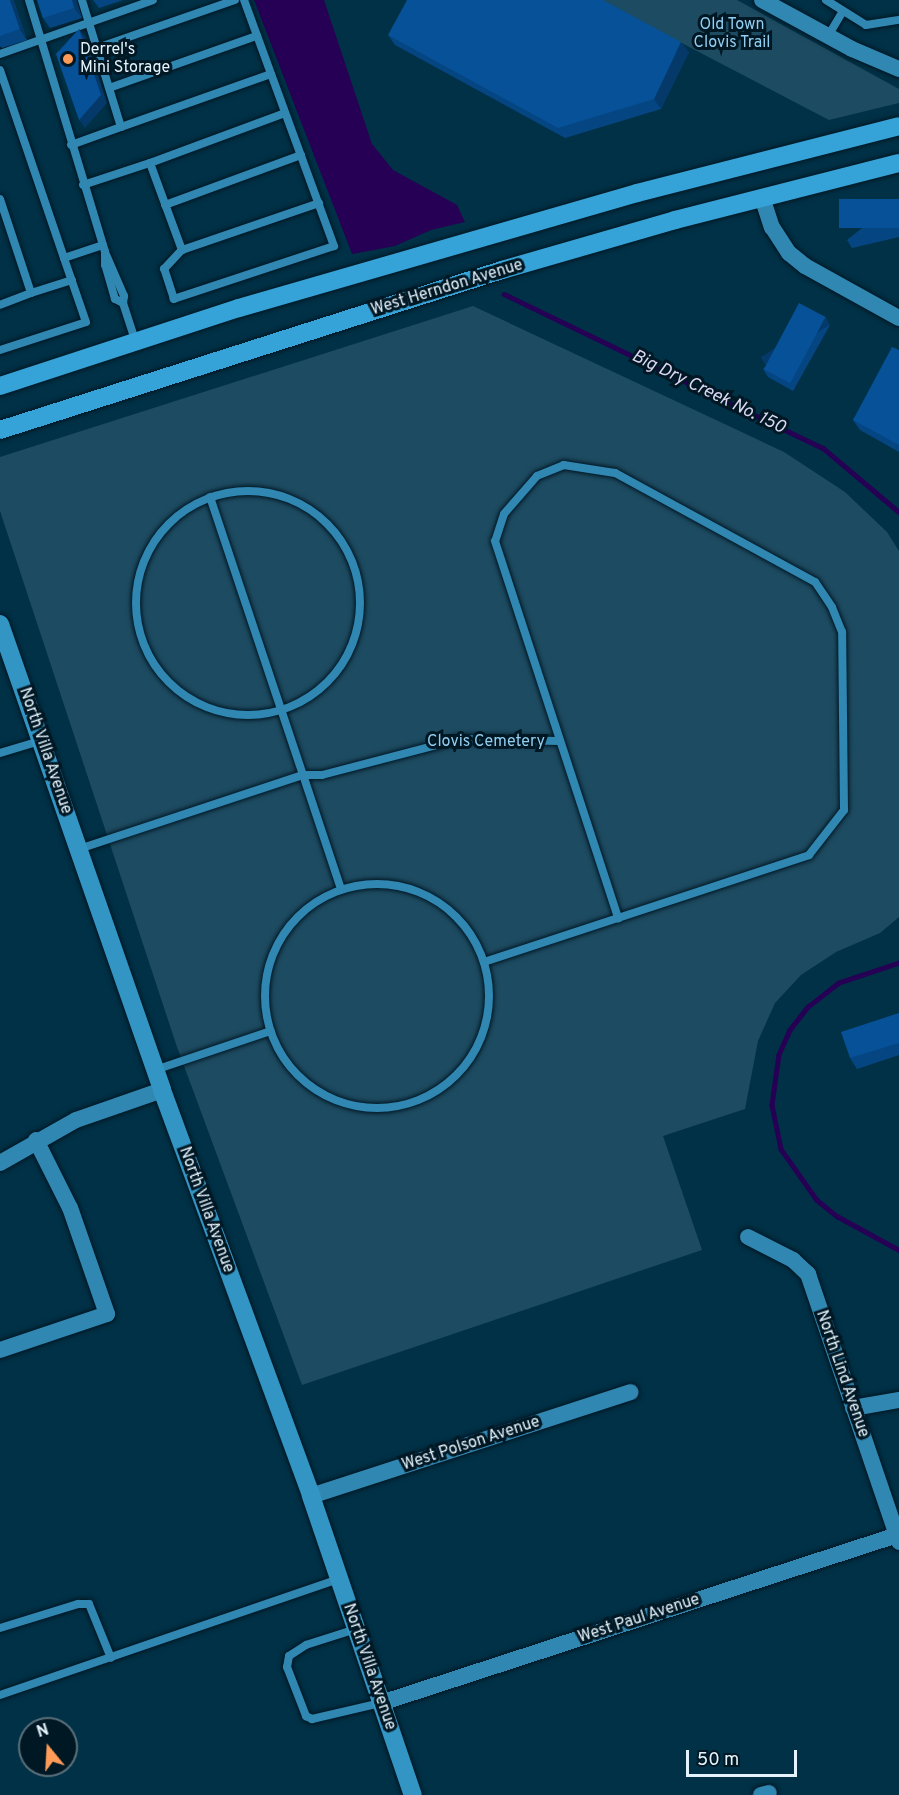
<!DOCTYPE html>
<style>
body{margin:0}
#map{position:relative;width:899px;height:1795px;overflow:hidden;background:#003146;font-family:Overpass,sans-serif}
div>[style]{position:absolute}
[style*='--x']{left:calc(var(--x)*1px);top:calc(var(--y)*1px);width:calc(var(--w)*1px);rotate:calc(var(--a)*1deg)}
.green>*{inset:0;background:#1d4b61}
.water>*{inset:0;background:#250054}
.stream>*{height:4.5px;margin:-2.25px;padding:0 2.25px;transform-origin:2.25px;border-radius:2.25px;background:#250054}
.roads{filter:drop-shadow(0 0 2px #001724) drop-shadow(0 0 2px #001724)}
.lane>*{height:8px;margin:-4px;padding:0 4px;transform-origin:4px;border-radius:4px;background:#3087b1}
.lane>.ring{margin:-4px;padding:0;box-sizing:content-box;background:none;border:8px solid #3087b1;border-radius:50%}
.street>*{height:16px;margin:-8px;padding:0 8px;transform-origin:8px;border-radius:8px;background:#3087b1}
.secondary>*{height:18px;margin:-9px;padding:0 9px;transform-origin:9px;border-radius:9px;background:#3295c4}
.primary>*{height:18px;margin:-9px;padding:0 9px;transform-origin:9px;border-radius:9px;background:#35a3d7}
.wall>*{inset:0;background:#054682}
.shaded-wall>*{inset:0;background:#04396a;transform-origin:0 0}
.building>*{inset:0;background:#065197;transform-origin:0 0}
.dots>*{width:16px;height:16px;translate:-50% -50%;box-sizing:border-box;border:3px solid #001724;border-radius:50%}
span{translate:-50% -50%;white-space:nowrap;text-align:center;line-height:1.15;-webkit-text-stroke:6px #001724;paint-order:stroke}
.park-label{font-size:16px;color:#92cef0}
.poi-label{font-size:16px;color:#e4f3fc}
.left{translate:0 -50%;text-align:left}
.street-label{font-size:16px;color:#e4f3fc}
.water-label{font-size:18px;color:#dbd6f3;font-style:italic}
.north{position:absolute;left:18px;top:1717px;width:60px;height:60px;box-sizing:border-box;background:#001724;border:2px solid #5b6f7a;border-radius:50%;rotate:342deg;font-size:16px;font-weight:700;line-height:24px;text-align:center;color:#e4f3fc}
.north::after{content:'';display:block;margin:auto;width:21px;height:27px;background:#fe9b58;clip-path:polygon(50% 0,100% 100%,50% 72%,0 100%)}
.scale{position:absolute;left:686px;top:1750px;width:111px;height:27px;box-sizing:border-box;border:3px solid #e4f3fc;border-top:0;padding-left:8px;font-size:18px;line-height:21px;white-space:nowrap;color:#e4f3fc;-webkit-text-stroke:4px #001724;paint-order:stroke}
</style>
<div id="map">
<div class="green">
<div style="clip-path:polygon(599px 0,737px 0,899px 89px,899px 103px,829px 120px)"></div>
<div style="clip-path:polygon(473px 306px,784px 452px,845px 492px,887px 532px,899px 551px,899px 917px,880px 933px,836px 952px,801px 975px,775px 1003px,758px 1041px,745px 1109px,663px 1136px,702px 1250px,302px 1385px,177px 1047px,0 511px,0 457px)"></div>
</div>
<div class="water">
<div style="clip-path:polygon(254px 0,324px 0,372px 144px,393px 170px,457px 205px,465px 222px,431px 230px,395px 246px,352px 254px)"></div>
</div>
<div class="stream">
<div style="--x:504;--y:294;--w:354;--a:25.8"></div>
<div style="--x:823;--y:448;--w:99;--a:40.1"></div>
<div style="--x:899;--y:963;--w:63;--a:161.6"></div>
<div style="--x:839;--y:983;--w:39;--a:142"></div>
<div style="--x:808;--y:1007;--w:29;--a:128"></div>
<div style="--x:790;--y:1030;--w:27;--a:114"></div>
<div style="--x:779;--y:1055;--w:50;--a:98"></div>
<div style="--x:772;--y:1105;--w:45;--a:78.4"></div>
<div style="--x:781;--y:1149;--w:62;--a:54.8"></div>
<div style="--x:817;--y:1200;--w:26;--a:39"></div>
<div style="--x:837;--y:1216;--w:71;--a:28.7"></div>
</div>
<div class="roads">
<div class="lane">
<div style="--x:29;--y:0;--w:263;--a:73.2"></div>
<div style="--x:244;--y:0;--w:262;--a:69.9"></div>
<div style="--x:334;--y:246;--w:169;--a:161.7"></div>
<div style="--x:174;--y:299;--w:32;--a:-108"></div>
<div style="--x:164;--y:269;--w:26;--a:-47"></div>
<div style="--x:182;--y:250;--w:145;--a:-18.9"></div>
<div style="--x:826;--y:0;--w:47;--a:32"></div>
<div style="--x:866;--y:25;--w:33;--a:-9"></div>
<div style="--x:828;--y:36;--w:27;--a:-59"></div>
<div style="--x:97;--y:48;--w:146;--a:-19.2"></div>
<div style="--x:0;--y:54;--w:162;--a:-19.4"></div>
<div style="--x:0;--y:70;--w:199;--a:71.2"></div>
<div style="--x:64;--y:258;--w:41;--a:-18.4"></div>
<div style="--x:109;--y:88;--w:157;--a:-19.4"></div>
<div style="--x:121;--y:127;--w:159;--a:-19.5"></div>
<div style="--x:71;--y:145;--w:53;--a:-19.8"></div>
<div style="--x:121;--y:127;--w:133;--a:-107.1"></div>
<div style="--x:150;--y:163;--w:144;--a:-20.3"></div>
<div style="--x:83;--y:185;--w:71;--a:-18.2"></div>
<div style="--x:150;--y:163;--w:93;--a:69.8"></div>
<div style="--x:0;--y:199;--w:99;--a:71.7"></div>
<div style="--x:31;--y:293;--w:33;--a:159"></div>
<div style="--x:165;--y:205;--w:145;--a:-20.2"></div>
<div style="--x:31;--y:293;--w:43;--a:-17.6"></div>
<div style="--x:123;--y:303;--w:9;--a:-153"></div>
<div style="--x:115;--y:299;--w:35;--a:-106"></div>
<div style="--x:105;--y:265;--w:13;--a:-90"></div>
<div style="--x:105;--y:252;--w:48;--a:66.6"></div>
<div style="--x:124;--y:296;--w:7;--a:98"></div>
<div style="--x:123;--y:303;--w:40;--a:72"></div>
<div style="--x:0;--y:350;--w:90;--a:-18"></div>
<div style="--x:86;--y:322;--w:68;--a:-109"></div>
<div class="ring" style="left:136px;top:491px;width:216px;height:216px"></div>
<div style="--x:0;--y:753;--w:42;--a:-16.7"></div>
<div style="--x:79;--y:849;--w:236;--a:-18.3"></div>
<div style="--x:303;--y:775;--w:293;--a:-108.5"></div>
<div class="ring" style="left:265px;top:884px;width:216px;height:216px"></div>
<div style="--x:341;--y:889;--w:120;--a:-108.4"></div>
<div style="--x:303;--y:775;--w:19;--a:0"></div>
<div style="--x:322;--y:775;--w:143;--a:-14.6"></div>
<div style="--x:460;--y:739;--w:99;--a:1.2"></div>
<div style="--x:484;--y:962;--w:342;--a:-18.2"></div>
<div style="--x:809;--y:855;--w:57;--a:-52.1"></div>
<div style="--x:844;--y:810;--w:178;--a:-90.6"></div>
<div style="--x:842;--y:632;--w:27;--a:-112"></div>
<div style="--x:832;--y:607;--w:30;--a:-124"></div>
<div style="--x:815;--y:582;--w:228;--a:-151.4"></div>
<div style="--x:615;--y:473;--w:52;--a:-171.1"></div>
<div style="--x:564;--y:465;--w:29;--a:158"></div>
<div style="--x:537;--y:476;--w:50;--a:131"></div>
<div style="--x:504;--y:514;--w:28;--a:108"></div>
<div style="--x:495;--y:541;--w:397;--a:71.9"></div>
<div style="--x:155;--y:1070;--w:122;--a:-18.6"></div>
<div style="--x:0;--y:1628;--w:82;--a:-17.1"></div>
<div style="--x:78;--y:1604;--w:11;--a:0"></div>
<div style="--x:89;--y:1604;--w:58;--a:67.8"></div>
<div style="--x:356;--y:1629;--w:52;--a:162.3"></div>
<div style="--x:306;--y:1645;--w:20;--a:147"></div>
<div style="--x:289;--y:1656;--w:11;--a:100"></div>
<div style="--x:287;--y:1667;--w:53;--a:68.8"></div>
<div style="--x:306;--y:1716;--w:7;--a:27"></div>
<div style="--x:312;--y:1719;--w:71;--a:-13.1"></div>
<div style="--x:0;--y:1695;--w:358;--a:-18.9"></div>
</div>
<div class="street">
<div style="--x:762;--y:0;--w:102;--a:28.6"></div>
<div style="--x:852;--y:49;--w:51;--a:23.1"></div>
<div style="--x:762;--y:197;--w:32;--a:72"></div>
<div style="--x:772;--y:227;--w:31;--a:57"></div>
<div style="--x:789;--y:253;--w:21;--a:39"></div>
<div style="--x:805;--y:266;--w:107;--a:29"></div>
<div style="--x:0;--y:1163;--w:87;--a:-29.5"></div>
<div style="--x:76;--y:1120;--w:91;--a:-19.2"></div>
<div style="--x:748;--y:1237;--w:51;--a:27.1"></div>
<div style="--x:793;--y:1260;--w:21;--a:43"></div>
<div style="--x:808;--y:1274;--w:283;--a:71.2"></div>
<div style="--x:0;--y:1350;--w:113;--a:-18.6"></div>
<div style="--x:107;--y:1314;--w:112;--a:-109.2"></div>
<div style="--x:70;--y:1208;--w:76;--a:-116.6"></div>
<div style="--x:853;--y:1408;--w:47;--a:-9.9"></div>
<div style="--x:311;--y:1496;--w:336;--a:-18"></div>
<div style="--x:381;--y:1703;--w:543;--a:-18.03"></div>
<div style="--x:761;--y:1795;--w:8;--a:-14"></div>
</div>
<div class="secondary">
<div style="--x:0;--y:624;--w:493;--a:70.8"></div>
<div style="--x:162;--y:1090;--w:432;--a:69.8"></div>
<div style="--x:311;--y:1496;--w:316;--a:71.2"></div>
</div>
<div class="primary">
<div style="--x:0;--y:386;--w:251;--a:-18.1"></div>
<div style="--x:239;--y:308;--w:414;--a:-16.1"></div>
<div style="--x:637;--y:193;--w:270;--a:-14.3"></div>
<div style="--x:0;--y:430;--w:527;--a:-17.68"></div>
<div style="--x:502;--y:270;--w:180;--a:-16.1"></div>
<div style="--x:675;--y:220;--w:231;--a:-14.3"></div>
</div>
</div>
<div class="wall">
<div style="clip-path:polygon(0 0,27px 40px,2px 48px,0 46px)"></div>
<div style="clip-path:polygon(37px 0,76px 0,82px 18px,50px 28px,43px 18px)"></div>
<div style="clip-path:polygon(93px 0,123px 0,99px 8px)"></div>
<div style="clip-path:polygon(388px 35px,689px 52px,661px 109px,565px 138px,395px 45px)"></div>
<div style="clip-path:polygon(899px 199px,899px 237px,852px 248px,847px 240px)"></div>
<div style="clip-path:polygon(825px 317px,830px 325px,793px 391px,768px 377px,763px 369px)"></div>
<div style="clip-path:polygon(899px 350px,899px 452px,860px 430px,853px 420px)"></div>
<div style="clip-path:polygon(899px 1013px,899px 1055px,857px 1069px,850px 1058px)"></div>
</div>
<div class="shaded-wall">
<div style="clip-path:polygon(10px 0,14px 0,27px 40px,20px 29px)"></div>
<div style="clip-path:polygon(72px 0,76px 0,82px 18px,74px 8px)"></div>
<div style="clip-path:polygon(79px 29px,85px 37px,107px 103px,85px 128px,79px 120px)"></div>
<div style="clip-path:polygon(681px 42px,689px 52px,661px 109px,654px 99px)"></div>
<div style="left:825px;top:317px;width:9px;height:76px;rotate:58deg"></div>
</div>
<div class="building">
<div style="clip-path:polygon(0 0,10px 0,20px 29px,0 36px)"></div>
<div style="clip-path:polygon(37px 0,72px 0,74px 8px,43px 18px)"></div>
<div style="clip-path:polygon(407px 0,603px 0,681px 42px,654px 99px,558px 128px,388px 35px)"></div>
<div style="clip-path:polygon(79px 29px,101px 95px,79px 120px,56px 54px)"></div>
<div style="left:899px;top:199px;width:29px;height:60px;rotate:90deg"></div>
<div style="left:799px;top:303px;width:30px;height:75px;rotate:28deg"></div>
<div style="clip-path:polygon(892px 347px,899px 350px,899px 445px,853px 420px)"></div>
<div style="clip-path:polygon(899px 1013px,899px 1043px,850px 1058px,841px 1032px)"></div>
</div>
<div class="dots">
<div style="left:68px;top:59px;background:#fe9b58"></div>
</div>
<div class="park-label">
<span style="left:732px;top:34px">Old Town<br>Clovis Trail</span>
<span style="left:486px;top:742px">Clovis Cemetery</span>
</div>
<div class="poi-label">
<span class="left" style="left:80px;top:59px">Derrel's<br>Mini Storage</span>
</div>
<div class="street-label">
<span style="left:447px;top:288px;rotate:-17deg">West Herndon Avenue</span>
<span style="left:45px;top:751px;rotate:71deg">North Villa Avenue</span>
<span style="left:206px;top:1210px;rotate:70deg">North Villa Avenue</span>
<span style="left:842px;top:1374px;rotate:71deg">North Lind Avenue</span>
<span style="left:471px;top:1444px;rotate:-18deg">West Polson Avenue</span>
<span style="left:639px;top:1619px;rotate:-18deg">West Paul Avenue</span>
<span style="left:369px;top:1667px;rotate:71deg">North Villa Avenue</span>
</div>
<div class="water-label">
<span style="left:708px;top:393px;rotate:26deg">Big Dry Creek No. 150</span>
</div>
<div class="north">N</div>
<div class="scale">50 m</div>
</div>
